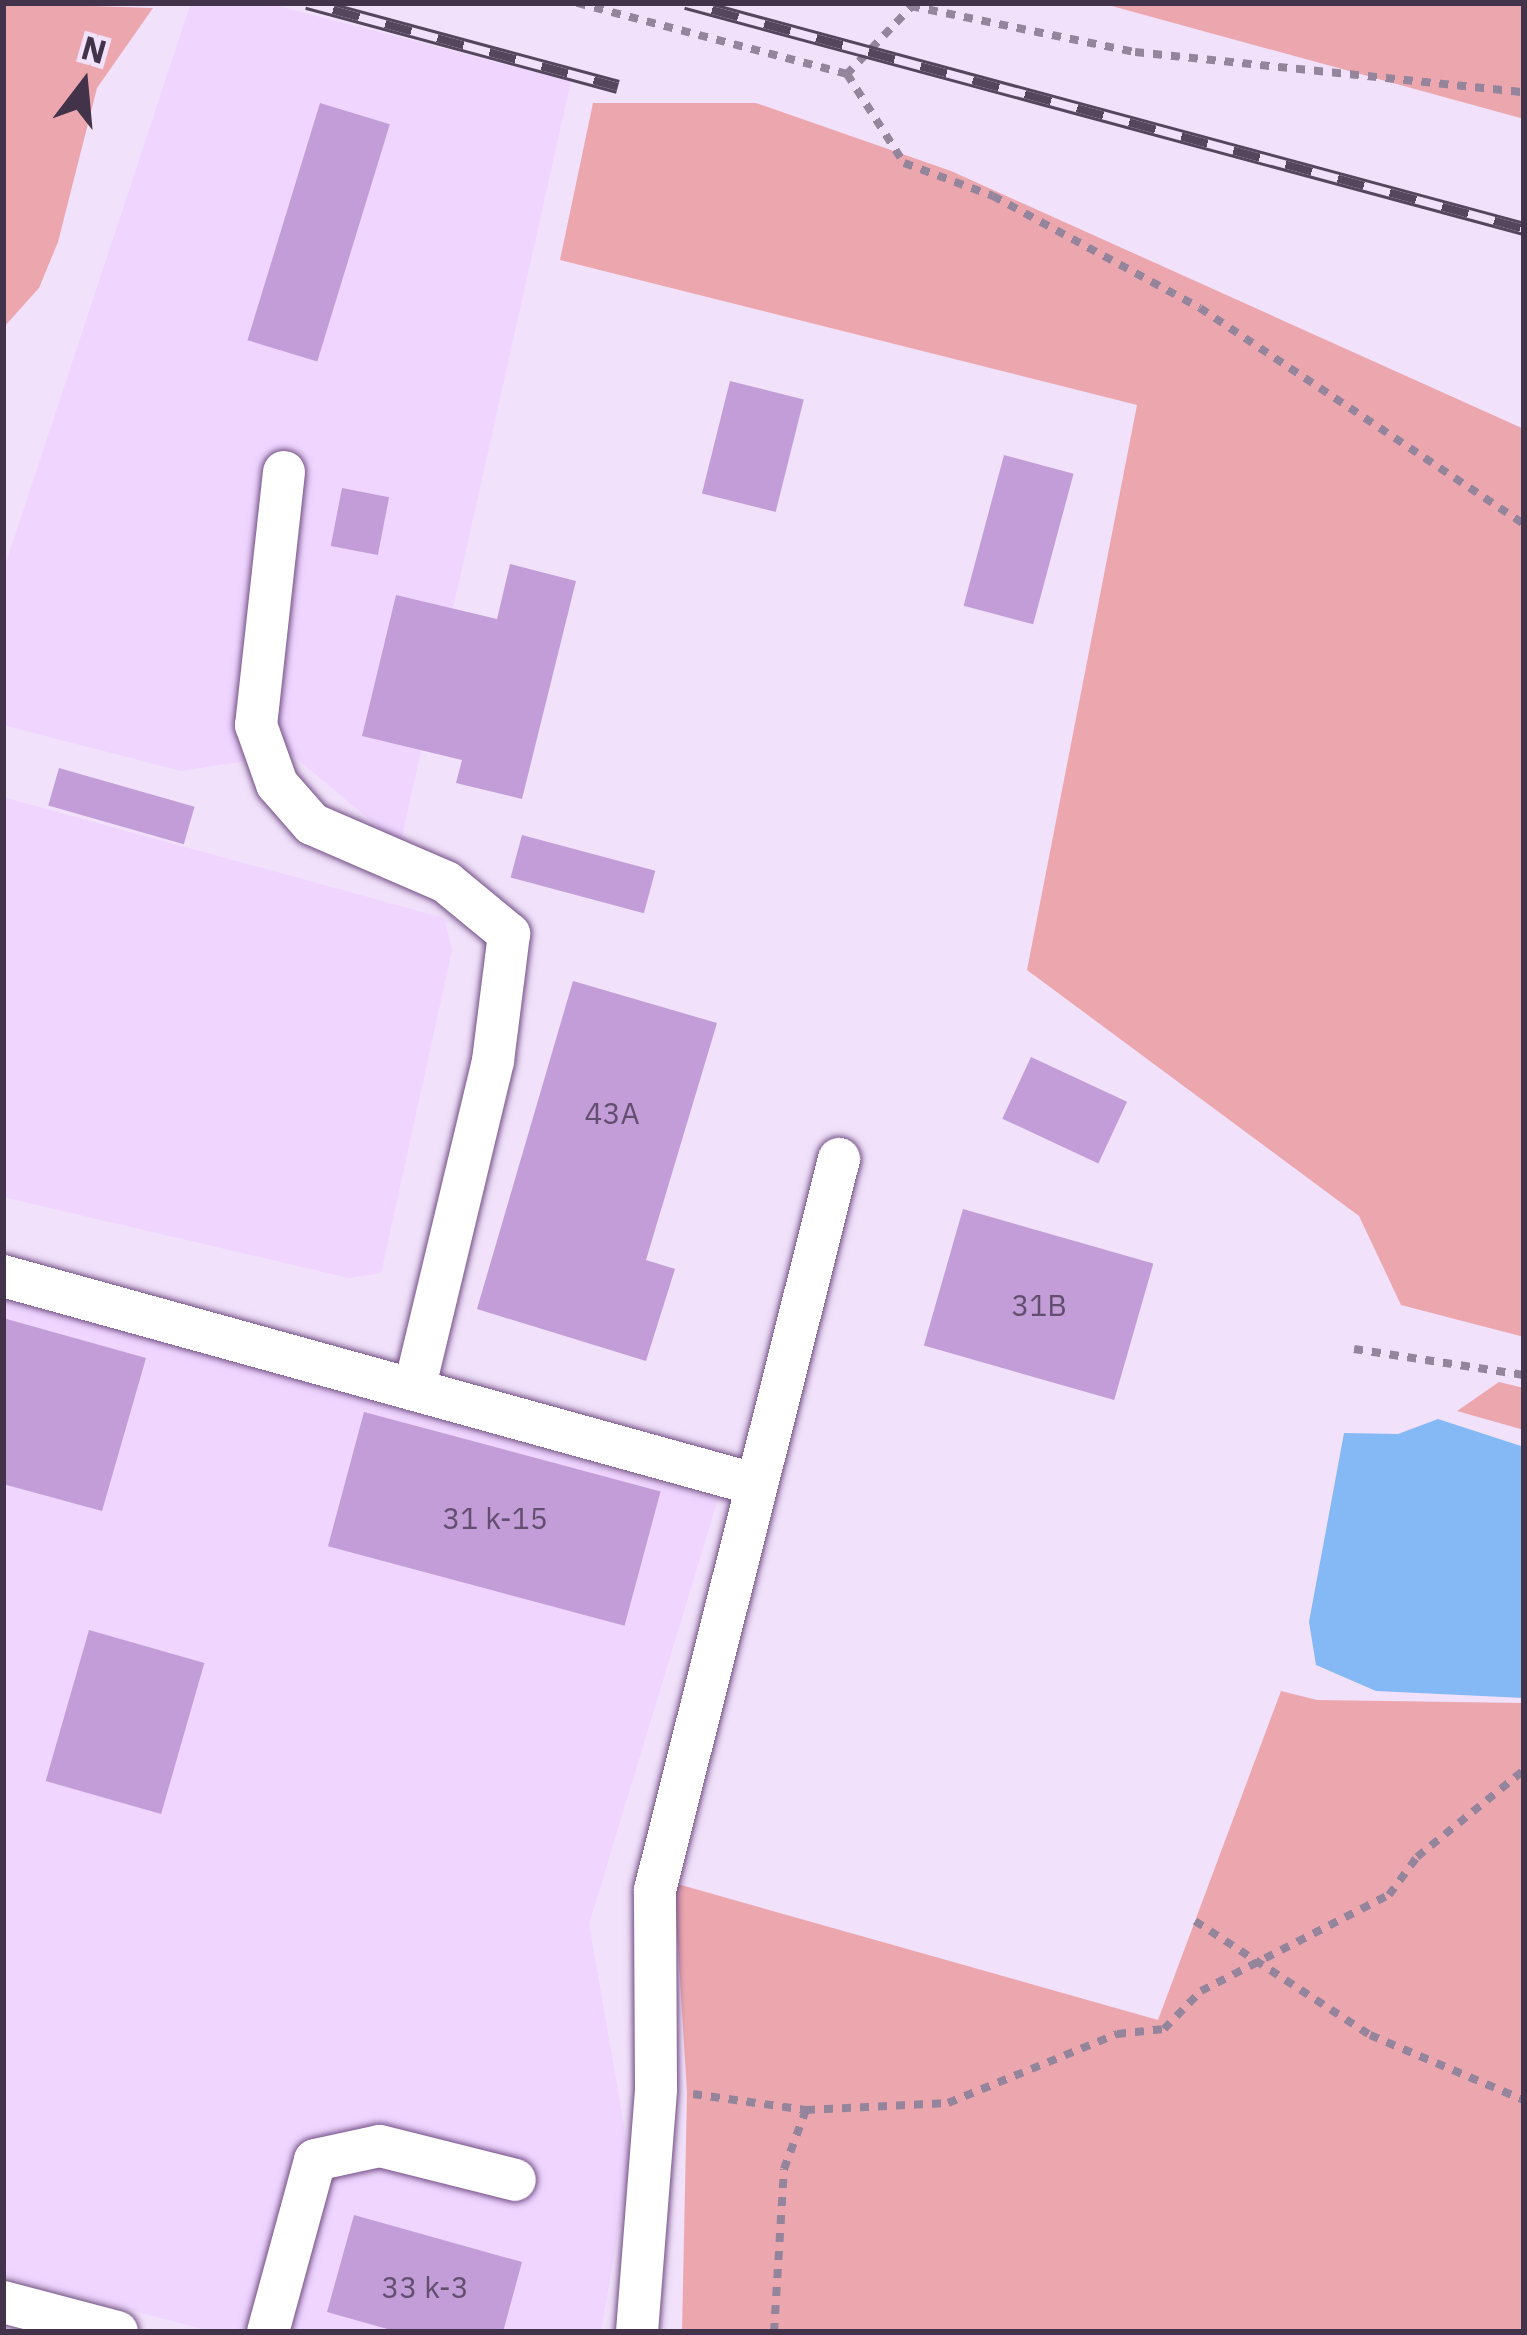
<!DOCTYPE html>
<style>
body{margin:0}
#map{position:relative;width:1527px;height:2335px;overflow:hidden;background:#f1e1fa;font-family:"IBM Plex Sans",sans-serif}
div>[style]{position:absolute}
[style*='--x']{left:calc(var(--x)*1px);top:calc(var(--y)*1px);width:calc(var(--w)*1px);rotate:calc(var(--a)*1deg)}
.built>*{inset:0;background:#efd5ff}
.green>*{inset:0;background:#eca7ae}
.water>*{inset:0;background:#85b9f5}
.building>*{inset:0;background:#c29dd8;transform-origin:0 0}
.path>*{height:8px;margin-top:-4px;transform-origin:0;background:repeating-linear-gradient(90deg,#94859d 0 9px,transparent 0 18px)}
.roads{filter:drop-shadow(0 0 3px #724f85) drop-shadow(0 0 3px #724f85)}
.minor>*{height:42px;margin:-21px;padding:0 21px;transform-origin:21px;border-radius:21px;background:#fff}
.rail>*{height:14px;margin-top:-7px;transform-origin:0;background:repeating-linear-gradient(90deg,#f1e1fa 0 27px,#55465e 0 54px);box-sizing:border-box;border-block:3px solid #55465e}
span{translate:-50% -50%;white-space:nowrap;text-align:center;line-height:1.15;-webkit-text-stroke:9px #f1e1fa;paint-order:stroke}
.number-label{font-size:30px;color:#624e6e}
.number-label span{-webkit-text-stroke-width:0}
.frame{position:absolute;inset:0;border:6px solid #42334b;pointer-events:none}
.north{position:absolute;left:24px;top:24px;width:120px;height:120px;-webkit-text-stroke:9px #f1e1fa;paint-order:stroke;rotate:16deg;font-size:33px;font-weight:700;line-height:48px;text-align:center;color:#42334b}
.north::after{content:'';display:block;margin:auto;width:42px;height:54px;background:#42334b;clip-path:polygon(50% 0,100% 100%,50% 72%,0 100%)}
</style>
<div id="map">
<div class="built">
<div style="clip-path:polygon(191px 3px,266px 3px,571px 81px,400px 845px,291px 754px,181px 771px,3px 725px,3px 572px)"></div>
<div style="clip-path:polygon(3px 797px,444px 918px,452px 950px,381px 1273px,349px 1278px,3px 1197px)"></div>
<div style="clip-path:polygon(3px 1298px,718px 1499px,589px 1924px,630px 2160px,601px 2332px,214px 2332px,3px 2276px)"></div>
</div>
<div class="green">
<div style="clip-path:polygon(3px 3px,153px 8px,97px 88px,58px 242px,39px 288px,3px 328px)"></div>
<div style="clip-path:polygon(1101px 3px,1524px 3px,1524px 119px)"></div>
<div style="clip-path:polygon(593px 103px,756px 103px,951px 171px,1524px 429px,1524px 1337px,1401px 1305px,1359px 1216px,1027px 970px,1137px 405px,560px 260px)"></div>
<div style="clip-path:polygon(1499px 1382px,1524px 1388px,1524px 1430px,1457px 1411px)"></div>
<div style="clip-path:polygon(1281px 1691px,1317px 1700px,1524px 1703px,1524px 2332px,682px 2332px,687px 2093px,674px 1883px,1158px 2020px)"></div>
</div>
<div class="water">
<div style="clip-path:polygon(1438px 1419px,1524px 1447px,1524px 1698px,1376px 1691px,1316px 1665px,1309px 1622px,1344px 1433px,1398px 1434px)"></div>
</div>
<div class="building">
<div style="left:320px;top:103px;width:73px;height:248px;rotate:17deg"></div>
<div style="left:730px;top:381px;width:76px;height:116px;rotate:14deg"></div>
<div style="left:1004px;top:455px;width:72px;height:156px;rotate:15deg"></div>
<div style="left:342px;top:488px;width:48px;height:59px;rotate:11deg"></div>
<div style="clip-path:polygon(510px 564px,576px 581px,522px 799px,456px 783px,462px 760px,362px 736px,396px 595px,497px 619px)"></div>
<div style="left:59px;top:768px;width:141px;height:39px;rotate:16deg"></div>
<div style="left:522px;top:835px;width:138px;height:44px;rotate:15deg"></div>
<div style="clip-path:polygon(573px 981px,717px 1023px,646px 1260px,675px 1269px,646px 1361px,477px 1309px)"></div>
<div style="left:1031px;top:1057px;width:106px;height:68px;rotate:25deg"></div>
<div style="left:963px;top:1209px;width:198px;height:142px;rotate:16deg"></div>
<div style="clip-path:polygon(3px 1318px,146px 1358px,102px 1511px,3px 1484px)"></div>
<div style="left:364px;top:1412px;width:307px;height:139px;rotate:15deg"></div>
<div style="left:89px;top:1630px;width:120px;height:157px;rotate:16deg"></div>
<div style="clip-path:polygon(354px 2215px,522px 2262px,503px 2332px,398px 2332px,327px 2312px)"></div>
</div>
<div class="path">
<div style="--x:577;--y:3;--w:279;--a:14.7"></div>
<div style="--x:915;--y:3;--w:98;--a:133.8"></div>
<div style="--x:847;--y:74;--w:106;--a:57.4"></div>
<div style="--x:904;--y:163;--w:95;--a:20.3"></div>
<div style="--x:993;--y:196;--w:235;--a:28.4"></div>
<div style="--x:1200;--y:308;--w:389;--a:33.7"></div>
<div style="--x:911;--y:6;--w:229;--a:11.6"></div>
<div style="--x:1135;--y:52;--w:391;--a:5.9"></div>
<div style="--x:1354;--y:1349;--w:172;--a:8.7"></div>
<div style="--x:1195;--y:1921;--w:209;--a:33.1"></div>
<div style="--x:1370;--y:2035;--w:167;--a:22.9"></div>
<div style="--x:693;--y:2094;--w:114;--a:8.1"></div>
<div style="--x:806;--y:2110;--w:142;--a:-2.8"></div>
<div style="--x:948;--y:2103;--w:183;--a:-22.2"></div>
<div style="--x:1117;--y:2034;--w:47;--a:-6.1"></div>
<div style="--x:1164;--y:2029;--w:53;--a:-45.8"></div>
<div style="--x:1201;--y:1991;--w:211;--a:-27.1"></div>
<div style="--x:1389;--y:1895;--w:47;--a:-53.6"></div>
<div style="--x:1417;--y:1857;--w:138;--a:-39.1"></div>
<div style="--x:774;--y:2332;--w:163;--a:-86.5"></div>
<div style="--x:784;--y:2169;--w:63;--a:-69.6"></div>
</div>
<div class="roads">
<div class="minor">
<div style="--x:284;--y:472;--w:255;--a:96.3"></div>
<div style="--x:256;--y:725;--w:63;--a:70.4"></div>
<div style="--x:277;--y:784;--w:53;--a:48.8"></div>
<div style="--x:312;--y:824;--w:146;--a:23.4"></div>
<div style="--x:446;--y:882;--w:82;--a:39.5"></div>
<div style="--x:509;--y:934;--w:128;--a:97.2"></div>
<div style="--x:493;--y:1061;--w:338;--a:103.5"></div>
<div style="--x:3;--y:1276;--w:779;--a:15.48"></div>
<div style="--x:3;--y:2302;--w:118;--a:14.7"></div>
<div style="--x:268;--y:2332;--w:178;--a:-74.7"></div>
<div style="--x:315;--y:2160;--w:66;--a:-12.2"></div>
<div style="--x:380;--y:2146;--w:139;--a:14.1"></div>
<div style="--x:637;--y:2332;--w:244;--a:-85.5"></div>
<div style="--x:656;--y:2089;--w:199;--a:-90.3"></div>
<div style="--x:655;--y:1890;--w:754;--a:-75.87"></div>
</div>
</div>
<div class="rail">
<div style="--x:307;--y:3;--w:322;--a:15.1"></div>
<div style="--x:686;--y:3;--w:868;--a:15.09"></div>
</div>
<div class="number-label">
<span style="left:612px;top:1113px">43A</span>
<span style="left:1039px;top:1305px">31B</span>
<span style="left:495px;top:1518px">31 k-15</span>
<span style="left:425px;top:2287px">33 k-3</span>
</div>
<div class="frame"></div>
<div class="north">N</div>
</div>
